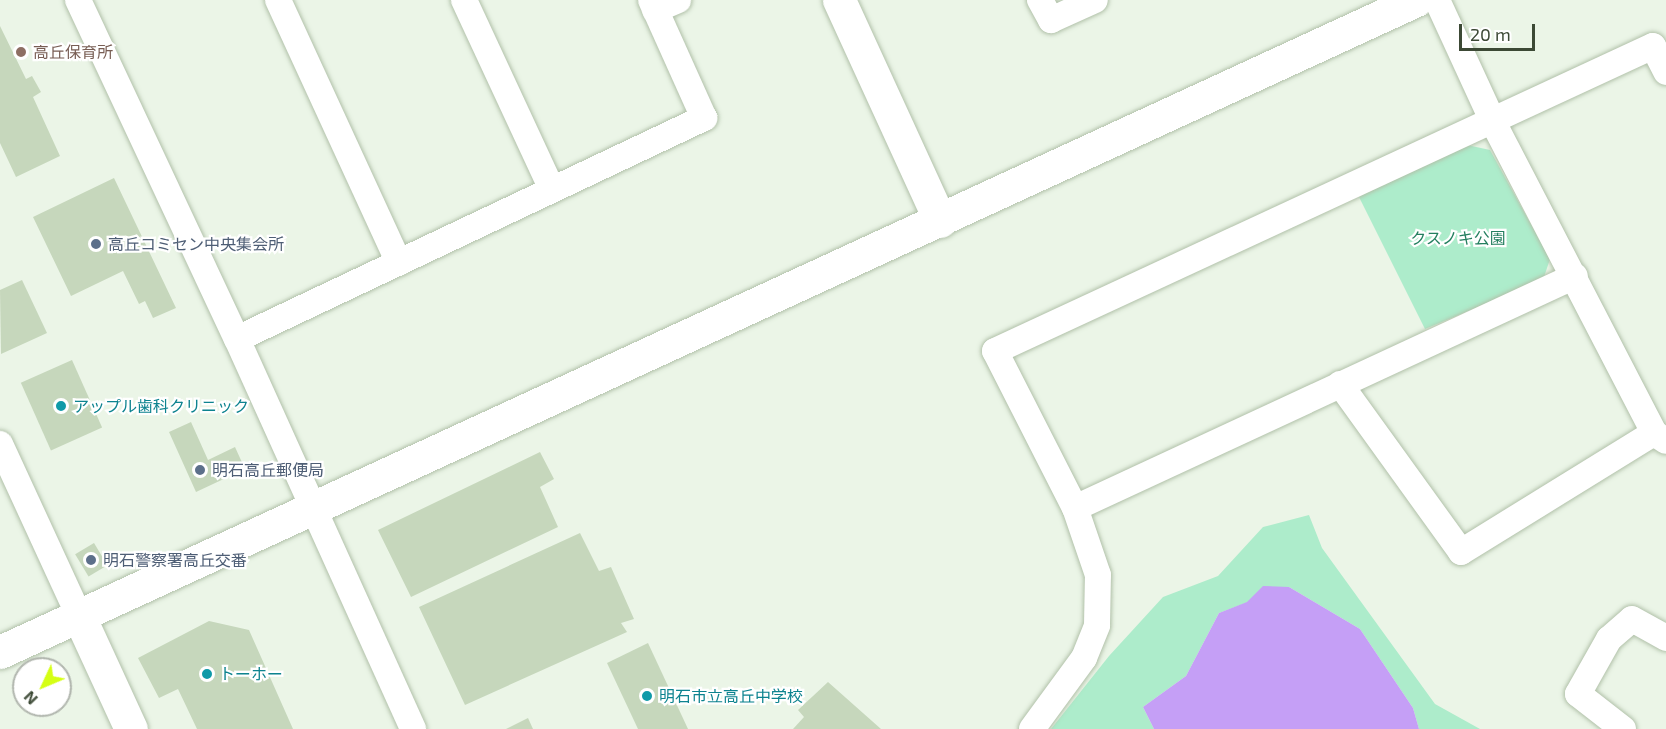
<!DOCTYPE html>
<meta charset="utf-8">
<style>
body{margin:0}
#map{position:relative;width:1666px;height:729px;overflow:hidden;background:#ebf5e7;font-family:"Exo 2","Noto Sans JP",sans-serif}
div>[style]{position:absolute}
[style*='--x']{left:calc(var(--x)*1px);top:calc(var(--y)*1px);width:calc(var(--w)*1px);rotate:calc(var(--a)*1deg)}
.green>*{inset:0;background:#adeccb}
.water>*{inset:0;background:#c59ff6}
.building>*{inset:0;background:#c6d7bc;transform-origin:0 0}
.roads{filter:drop-shadow(0 0 2px #b1c1a9) drop-shadow(0 0 2px #b1c1a9)}
.minor>*{height:26px;margin:-13px;padding:0 13px;transform-origin:13px;border-radius:13px;background:#fff}
.tertiary>*{height:33px;margin:-16.5px;padding:0 16.5px;transform-origin:16.5px;border-radius:16.5px;background:#fff}
.dots>*{width:16px;height:16px;translate:-50% -50%;box-sizing:border-box;border:3px solid #fff;border-radius:50%}
span{translate:-50% -50%;white-space:nowrap;text-align:center;line-height:1.15;-webkit-text-stroke:4.5px #fff;paint-order:stroke}
.education-label{font-size:16px;color:#785e54}
.left{translate:0 -50%;text-align:left}
.park-label{font-size:16px;color:#247f5f}
.service-label{font-size:16px;color:#4e5e75}
.culture-label{font-size:16px;color:#0d838f}
.north{position:absolute;left:12px;top:657px;width:60px;height:60px;box-sizing:border-box;background:#fff;border:2px solid #b1b6ae;border-radius:50%;rotate:226deg;font-size:16px;font-weight:700;line-height:24px;text-align:center;color:#3c4935}
.north::after{content:'';display:block;margin:auto;width:21px;height:27px;background:#d5ff14;clip-path:polygon(50% 0,100% 100%,50% 72%,0 100%)}
.scale{position:absolute;left:1459px;top:24px;width:76px;height:27px;box-sizing:border-box;border:3px solid #3c4935;border-top:0;padding-left:8px;font-size:18px;line-height:21px;white-space:nowrap;color:#3c4935;-webkit-text-stroke:4px #fff;paint-order:stroke}
</style>
<div id="map">
<div class="green">
<div style="clip-path:polygon(1458px 143px,1490px 150px,1550px 259px,1543px 280px,1425px 329px,1359px 197px)"></div>
<div style="clip-path:polygon(1309px 515px,1322px 548px,1435px 704px,1480px 729px,1419px 729px,1413px 708px,1360px 629px,1289px 587px,1219px 613px,1186px 676px,1143px 707px,1154px 729px,1051px 729px,1109px 656px,1163px 597px,1218px 576px,1263px 527px)"></div>
</div>
<div class="water">
<div style="clip-path:polygon(1263px 586px,1289px 587px,1360px 629px,1413px 708px,1419px 729px,1154px 729px,1143px 707px,1186px 676px,1219px 613px,1247px 602px)"></div>
</div>
<div class="building">
<div style="clip-path:polygon(0 26px,26px 79px,32px 76px,41px 92px,33px 97px,60px 156px,16px 177px,0 143px)"></div>
<div style="clip-path:polygon(114px 178px,176px 308px,153px 318px,145px 301px,139px 304px,123px 271px,71px 296px,33px 217px)"></div>
<div style="clip-path:polygon(22px 280px,47px 333px,1px 354px,0 290px)"></div>
<div style="left:72px;top:360px;width:74px;height:56px;rotate:66deg"></div>
<div style="clip-path:polygon(191px 422px,208px 460px,235px 447px,245px 469px,196px 492px,169px 432px)"></div>
<div style="clip-path:polygon(540px 452px,554px 479px,540px 487px,558px 527px,411px 597px,378px 530px)"></div>
<div style="clip-path:polygon(580px 533px,599px 571px,611px 567px,634px 619px,621px 623px,627px 632px,465px 705px,419px 607px)"></div>
<div style="left:94px;top:543px;width:26px;height:22px;rotate:59deg"></div>
<div style="clip-path:polygon(209px 621px,249px 630px,293px 729px,197px 729px,178px 689px,159px 698px,138px 658px)"></div>
<div style="clip-path:polygon(648px 643px,688px 729px,638px 729px,607px 663px)"></div>
<div style="clip-path:polygon(828px 682px,881px 729px,793px 729px,804px 717px,798px 710px)"></div>
<div style="clip-path:polygon(528px 718px,533px 729px,506px 729px)"></div>
</div>
<div class="roads">
<div class="minor">
<div style="--x:78;--y:0;--w:374;--a:64.9"></div>
<div style="--x:237;--y:339;--w:428;--a:65.7"></div>
<div style="--x:278;--y:0;--w:289;--a:65.3"></div>
<div style="--x:464;--y:0;--w:209;--a:65.1"></div>
<div style="--x:1040;--y:0;--w:23;--a:61"></div>
<div style="--x:1051;--y:20;--w:48;--a:-24.4"></div>
<div style="--x:1437;--y:0;--w:134;--a:65.3"></div>
<div style="--x:1493;--y:122;--w:350;--a:62.6"></div>
<div style="--x:1654;--y:433;--w:14;--a:34"></div>
<div style="--x:655;--y:10;--w:25;--a:-23"></div>
<div style="--x:237;--y:339;--w:517;--a:-25.33"></div>
<div style="--x:704;--y:118;--w:129;--a:-114.2"></div>
<div style="--x:1340;--y:384;--w:207;--a:54.2"></div>
<div style="--x:1461;--y:552;--w:227;--a:-31.7"></div>
<div style="--x:0;--y:444;--w:189;--a:65.3"></div>
<div style="--x:1075;--y:508;--w:551;--a:-24.89"></div>
<div style="--x:1032;--y:729;--w:88;--a:-53.8"></div>
<div style="--x:1084;--y:658;--w:35;--a:-68"></div>
<div style="--x:1097;--y:625;--w:50;--a:-88.9"></div>
<div style="--x:1098;--y:575;--w:71;--a:-108.9"></div>
<div style="--x:1075;--y:508;--w:176;--a:-117"></div>
<div style="--x:995;--y:351;--w:725;--a:-24.87"></div>
<div style="--x:1653;--y:46;--w:29;--a:63"></div>
<div style="--x:1623;--y:729;--w:57;--a:-142.1"></div>
<div style="--x:1578;--y:694;--w:63;--a:-60.6"></div>
<div style="--x:1609;--y:639;--w:30;--a:-41"></div>
<div style="--x:1632;--y:619;--w:39;--a:29"></div>
</div>
<div class="tertiary">
<div style="--x:839;--y:0;--w:243;--a:65.4"></div>
<div style="--x:79;--y:616;--w:124;--a:65.3"></div>
<div style="--x:0;--y:652;--w:1559;--a:-24.72"></div>
</div>
</div>
<div class="dots">
<div style="left:21px;top:52px;background:#8d6e63"></div>
<div style="left:96px;top:244px;background:#5c6f8a"></div>
<div style="left:61px;top:406px;background:#0f9aa8"></div>
<div style="left:200px;top:470px;background:#5c6f8a"></div>
<div style="left:91px;top:560px;background:#5c6f8a"></div>
<div style="left:207px;top:674px;background:#0f9aa8"></div>
<div style="left:647px;top:696px;background:#0f9aa8"></div>
</div>
<div class="education-label">
<span class="left" style="left:33px;top:52px">高丘保育所</span>
</div>
<div class="park-label">
<span style="left:1458px;top:238px">クスノキ公園</span>
</div>
<div class="service-label">
<span class="left" style="left:108px;top:244px">高丘コミセン中央集会所</span>
<span class="left" style="left:212px;top:470px">明石高丘郵便局</span>
<span class="left" style="left:103px;top:560px">明石警察署高丘交番</span>
</div>
<div class="culture-label">
<span class="left" style="left:73px;top:406px">アップル歯科クリニック</span>
<span class="left" style="left:219px;top:674px">トーホー</span>
<span class="left" style="left:659px;top:696px">明石市立高丘中学校</span>
</div>
<div class="north">N</div>
<div class="scale">20 m</div>
</div>
